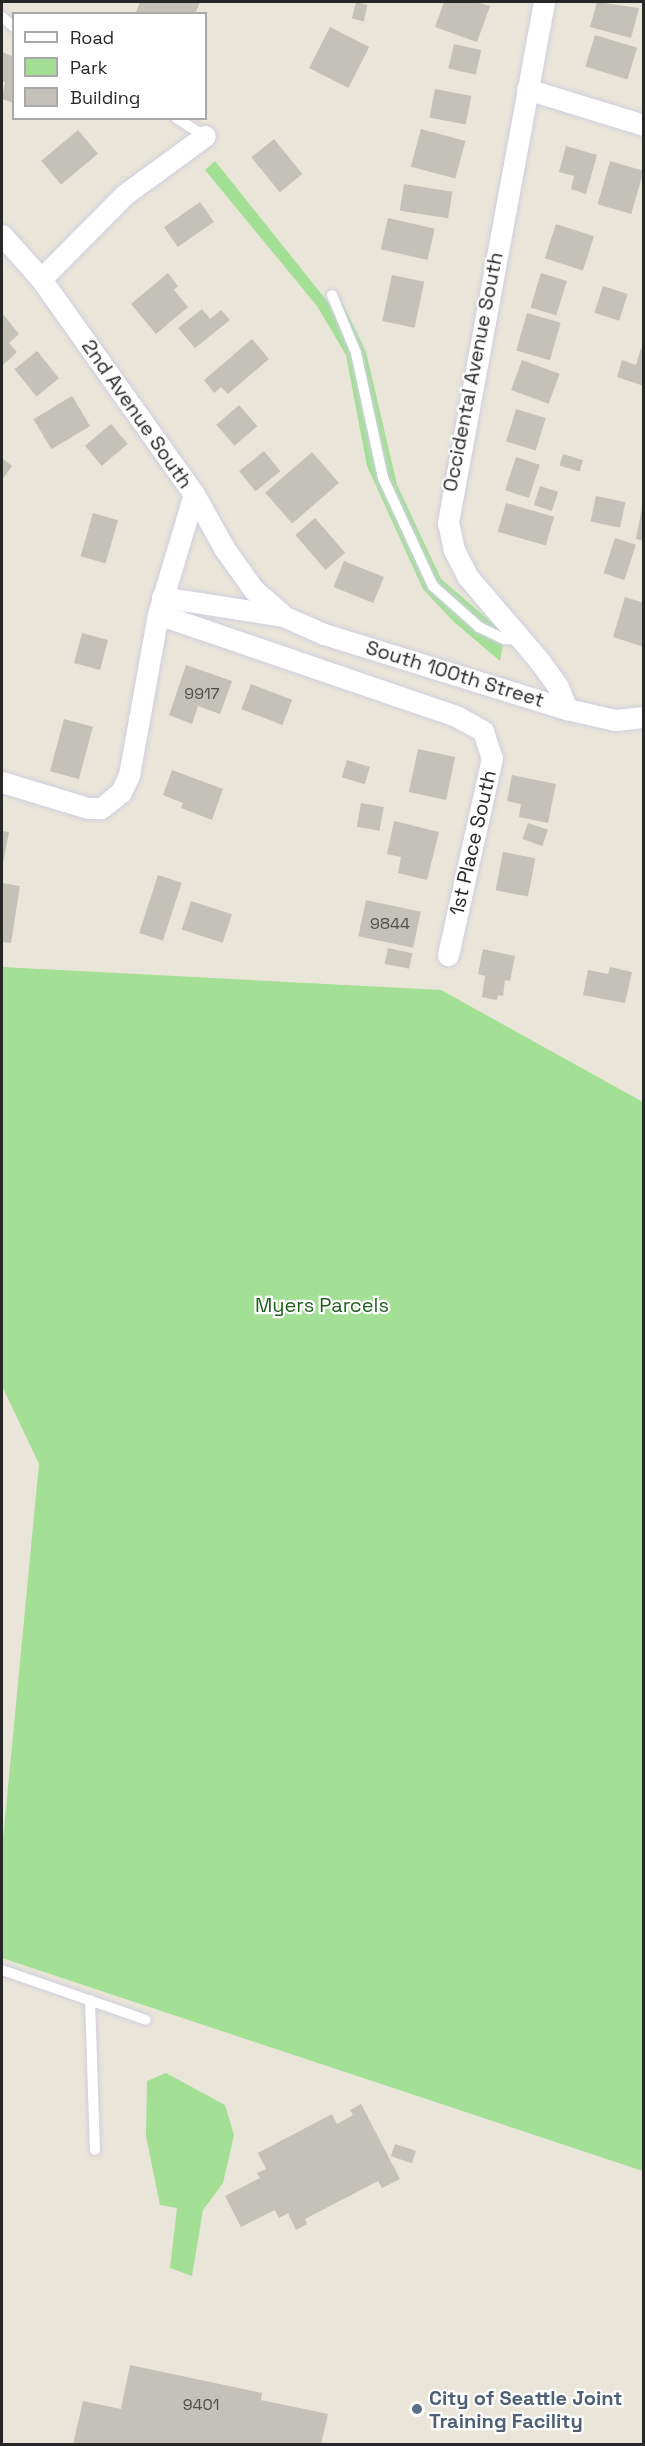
<!DOCTYPE html>
<style>
body{margin:0}
#map{position:relative;width:645px;height:2446px;overflow:hidden;background:#e9e5d8;font-family:"Space Grotesk",sans-serif}
div>[style]{position:absolute}
[style*='--x']{left:calc(var(--x)*1px);top:calc(var(--y)*1px);width:calc(var(--w)*1px);rotate:calc(var(--a)*1deg)}
.green>*{inset:0;background:#a3df95}
.building>*{inset:0;background:#c4c1b8;transform-origin:0 0}
.roads{filter:drop-shadow(0 0 2px #cecee0) drop-shadow(0 0 2px #cecee0)}
.lane>*{height:10px;margin:-5px;padding:0 5px;transform-origin:5px;border-radius:5px;background:#fff}
.street>*{height:21px;margin:-10.5px;padding:0 10.5px;transform-origin:10.5px;border-radius:10.5px;background:#fff}
.dots>*{width:16px;height:16px;translate:-50% -50%;box-sizing:border-box;border:3px solid #fff;border-radius:50%}
span{translate:-50% -50%;white-space:nowrap;text-align:center;line-height:1.15;-webkit-text-stroke:4.5px #fff;paint-order:stroke}
.number-label{font-size:16px;color:#4e4e4b}
.number-label span{-webkit-text-stroke-width:0}
.street-label{font-size:20px;color:#272727}
.park-label{font-size:20px;color:#1e601b}
.service-label{font-size:20px;color:#4e5e75;font-weight:700}
.left{translate:0 -50%;text-align:left}
.frame{position:absolute;inset:0;border:3px solid #272727;pointer-events:none}
.legend{position:absolute;left:12px;top:12px;width:195px;height:108px;box-sizing:border-box;background:#fff;border:2px solid #a9a9a9;margin:0;padding:8px 10px;list-style:none;font-size:18px;color:#272727}
.legend li{display:flex;align-items:center;gap:12px;height:30px}
.legend b{width:30px;border:2px solid #a9a9a9}
</style>
<div id="map">
<div class="green">
<div style="clip-path:polygon(215px 161px,331px 306px,343px 304px,366px 352px,397px 485px,441px 579px,505px 634px,500px 661px,454px 622px,423px 589px,367px 466px,346px 355px,317px 306px,205px 170px)"></div>
<div style="clip-path:polygon(2px 967px,441px 990px,643px 1102px,643px 2171px,2px 1958px,2px 1850px,39px 1464px,2px 1386px)"></div>
<div style="clip-path:polygon(166px 2073px,225px 2105px,234px 2135px,223px 2183px,203px 2210px,192px 2276px,170px 2268px,177px 2208px,160px 2205px,146px 2136px,147px 2081px)"></div>
</div>
<div class="building">
<div style="clip-path:polygon(140px 2px,200px 2px,195px 14px,135px 14px)"></div>
<div style="left:356px;top:2px;width:12px;height:17px;rotate:14deg"></div>
<div style="clip-path:polygon(444px 2px,476px 2px,490px 6px,477px 42px,435px 27px)"></div>
<div style="clip-path:polygon(597px 2px,639px 8px,631px 38px,590px 27px)"></div>
<div style="left:330px;top:27px;width:44px;height:46px;rotate:27deg"></div>
<div style="left:595px;top:35px;width:44px;height:33px;rotate:17deg"></div>
<div style="left:454px;top:44px;width:28px;height:25px;rotate:13deg"></div>
<div style="clip-path:polygon(2px 52px,14px 57px,14px 103px,2px 99px,5px 82px,2px 81px)"></div>
<div style="left:435px;top:89px;width:37px;height:29px;rotate:11deg"></div>
<div style="left:421px;top:129px;width:46px;height:39px;rotate:15deg"></div>
<div style="left:78px;top:130px;width:31px;height:48px;rotate:50deg"></div>
<div style="left:274px;top:139px;width:45px;height:29px;rotate:51deg"></div>
<div style="clip-path:polygon(566px 146px,597px 155px,586px 194px,571px 189px,574px 176px,559px 172px)"></div>
<div style="left:610px;top:161px;width:35px;height:45px;rotate:16deg"></div>
<div style="left:404px;top:184px;width:49px;height:27px;rotate:9deg"></div>
<div style="left:200px;top:202px;width:24px;height:44px;rotate:55deg"></div>
<div style="left:388px;top:218px;width:48px;height:32px;rotate:13deg"></div>
<div style="left:556px;top:224px;width:40px;height:36px;rotate:18deg"></div>
<div style="clip-path:polygon(168px 273px,178px 286px,174px 290px,188px 307px,156px 334px,131px 304px)"></div>
<div style="left:541px;top:273px;width:27px;height:36px;rotate:17deg"></div>
<div style="left:392px;top:275px;width:33px;height:47px;rotate:12deg"></div>
<div style="left:603px;top:286px;width:26px;height:28px;rotate:18deg"></div>
<div style="clip-path:polygon(202px 309px,210px 319px,221px 310px,230px 320px,195px 348px,178px 328px)"></div>
<div style="clip-path:polygon(2px 313px,19px 334px,9px 343px,17px 352px,2px 366px)"></div>
<div style="left:527px;top:313px;width:35px;height:39px;rotate:16deg"></div>
<div style="clip-path:polygon(252px 339px,269px 359px,228px 394px,221px 387px,214px 393px,204px 380px)"></div>
<div style="clip-path:polygon(641px 348px,644px 349px,644px 386px,617px 377px,622px 360px,636px 365px)"></div>
<div style="left:37px;top:351px;width:35px;height:29px;rotate:51deg"></div>
<div style="left:522px;top:360px;width:40px;height:32px;rotate:20deg"></div>
<div style="left:72px;top:396px;width:35px;height:45px;rotate:59deg"></div>
<div style="left:239px;top:405px;width:28px;height:30px;rotate:49deg"></div>
<div style="left:516px;top:409px;width:31px;height:34px;rotate:17deg"></div>
<div style="left:111px;top:424px;width:26px;height:34px;rotate:50deg"></div>
<div style="left:264px;top:451px;width:26px;height:32px;rotate:51deg"></div>
<div style="left:312px;top:452px;width:41px;height:62px;rotate:49deg"></div>
<div style="left:563px;top:454px;width:21px;height:12px;rotate:17deg"></div>
<div style="left:516px;top:457px;width:25px;height:35px;rotate:18deg"></div>
<div style="clip-path:polygon(2px 458px,12px 466px,2px 480px)"></div>
<div style="left:540px;top:486px;width:19px;height:20px;rotate:18deg"></div>
<div style="left:596px;top:496px;width:30px;height:26px;rotate:12deg"></div>
<div style="left:506px;top:503px;width:50px;height:30px;rotate:16deg"></div>
<div style="clip-path:polygon(642px 507px,644px 507px,644px 541px,636px 539px)"></div>
<div style="left:93px;top:513px;width:26px;height:45px;rotate:16deg"></div>
<div style="left:315px;top:518px;width:46px;height:26px;rotate:49deg"></div>
<div style="left:615px;top:538px;width:22px;height:37px;rotate:18deg"></div>
<div style="left:344px;top:561px;width:43px;height:28px;rotate:22deg"></div>
<div style="clip-path:polygon(625px 597px,644px 603px,644px 647px,613px 637px)"></div>
<div style="left:82px;top:633px;width:27px;height:31px;rotate:15deg"></div>
<div style="clip-path:polygon(186px 665px,232px 681px,220px 714px,198px 706px,192px 724px,169px 715px)"></div>
<div style="left:251px;top:684px;width:44px;height:27px;rotate:21deg"></div>
<div style="left:64px;top:719px;width:30px;height:54px;rotate:15deg"></div>
<div style="left:418px;top:749px;width:38px;height:44px;rotate:12deg"></div>
<div style="left:347px;top:760px;width:24px;height:18px;rotate:17deg"></div>
<div style="clip-path:polygon(172px 770px,223px 789px,212px 820px,181px 808px,183px 803px,163px 795px)"></div>
<div style="clip-path:polygon(512px 775px,556px 784px,548px 823px,519px 817px,521px 804px,507px 801px)"></div>
<div style="left:361px;top:803px;width:23px;height:24px;rotate:10deg"></div>
<div style="clip-path:polygon(394px 821px,439px 832px,427px 880px,398px 873px,401px 857px,387px 854px)"></div>
<div style="left:528px;top:823px;width:21px;height:17px;rotate:19deg"></div>
<div style="clip-path:polygon(2px 831px,9px 832px,3px 863px,2px 863px)"></div>
<div style="left:503px;top:852px;width:33px;height:39px;rotate:11deg"></div>
<div style="left:158px;top:875px;width:25px;height:61px;rotate:18deg"></div>
<div style="clip-path:polygon(2px 883px,20px 886px,11px 943px,2px 942px)"></div>
<div style="left:366px;top:900px;width:56px;height:37px;rotate:12deg"></div>
<div style="left:191px;top:901px;width:43px;height:30px;rotate:18deg"></div>
<div style="left:388px;top:948px;width:25px;height:16px;rotate:12deg"></div>
<div style="clip-path:polygon(483px 949px,515px 956px,510px 981px,505px 980px,503px 996px,498px 995px,497px 1000px,482px 997px,485px 976px,478px 974px)"></div>
<div style="clip-path:polygon(610px 967px,632px 972px,625px 1003px,583px 995px,588px 970px,608px 974px)"></div>
<div style="clip-path:polygon(361px 2104px,400px 2179px,382px 2188px,378px 2181px,305px 2219px,307px 2224px,296px 2230px,288px 2213px,279px 2218px,275px 2210px,241px 2227px,225px 2196px,260px 2178px,257px 2173px,266px 2169px,258px 2153px,332px 2114px,337px 2124px,353px 2115px,350px 2110px)"></div>
<div style="left:395px;top:2144px;width:22px;height:13px;rotate:18deg"></div>
<div style="clip-path:polygon(130px 2365px,262px 2393px,261px 2400px,328px 2414px,321px 2444px,73px 2444px,83px 2401px,121px 2409px)"></div>
</div>
<div class="roads">
<div class="lane">
<div style="--x:2;--y:17;--w:16;--a:40"></div>
<div style="--x:176;--y:118;--w:34;--a:32"></div>
<div style="--x:332;--y:295;--w:63;--a:67.5"></div>
<div style="--x:356;--y:353;--w:128;--a:77.8"></div>
<div style="--x:383;--y:478;--w:119;--a:65.2"></div>
<div style="--x:433;--y:586;--w:62;--a:41.7"></div>
<div style="--x:479;--y:627;--w:28;--a:26"></div>
<div style="--x:504;--y:639;--w:17;--a:3"></div>
<div style="--x:2;--y:1970;--w:152;--a:19.1"></div>
<div style="--x:90;--y:2000;--w:150;--a:88.1"></div>
</div>
<div class="street">
<div style="--x:544;--y:2;--w:529;--a:100.46"></div>
<div style="--x:448;--y:522;--w:29;--a:78"></div>
<div style="--x:454;--y:550;--w:29;--a:63"></div>
<div style="--x:467;--y:576;--w:109;--a:49.5"></div>
<div style="--x:538;--y:659;--w:34;--a:54"></div>
<div style="--x:558;--y:687;--w:24;--a:68"></div>
<div style="--x:527;--y:89;--w:122;--a:17.1"></div>
<div style="--x:2;--y:235;--w:59;--a:48.4"></div>
<div style="--x:41;--y:279;--w:264;--a:54.6"></div>
<div style="--x:194;--y:494;--w:125;--a:106.7"></div>
<div style="--x:158;--y:614;--w:164;--a:100.2"></div>
<div style="--x:129;--y:775;--w:19;--a:115"></div>
<div style="--x:121;--y:792;--w:26;--a:141"></div>
<div style="--x:101;--y:808;--w:13;--a:180"></div>
<div style="--x:88;--y:808;--w:90;--a:-163.2"></div>
<div style="--x:41;--y:279;--w:118;--a:-45.3"></div>
<div style="--x:124;--y:195;--w:100;--a:-36.1"></div>
<div style="--x:194;--y:494;--w:62;--a:60.9"></div>
<div style="--x:224;--y:548;--w:52;--a:54.5"></div>
<div style="--x:254;--y:590;--w:38;--a:41"></div>
<div style="--x:162;--y:597;--w:122;--a:8.9"></div>
<div style="--x:283;--y:616;--w:45;--a:23.7"></div>
<div style="--x:324;--y:634;--w:254;--a:17.2"></div>
<div style="--x:567;--y:709;--w:49;--a:12.9"></div>
<div style="--x:615;--y:720;--w:29;--a:-6"></div>
<div style="--x:158;--y:614;--w:317;--a:18.9"></div>
<div style="--x:458;--y:717;--w:29;--a:29"></div>
<div style="--x:483;--y:731;--w:28;--a:72"></div>
<div style="--x:492;--y:758;--w:202;--a:102.6"></div>
</div>
</div>
<div class="dots">
<div style="left:417px;top:2409px;background:#5c6f8a"></div>
</div>
<div class="number-label">
<span style="left:202px;top:694px">9917</span>
<span style="left:390px;top:924px">9844</span>
<span style="left:201px;top:2405px">9401</span>
</div>
<div class="street-label">
<span style="left:473px;top:372px;rotate:-79deg">Occidental Avenue South</span>
<span style="left:137px;top:414px;rotate:55deg">2nd Avenue South</span>
<span style="left:455px;top:674px;rotate:17deg">South 100th Street</span>
<span style="left:473px;top:843px;rotate:-77deg">1st Place South</span>
</div>
<div class="park-label">
<span style="left:322px;top:1305px">Myers Parcels</span>
</div>
<div class="service-label">
<span class="left" style="left:429px;top:2410px">City of Seattle Joint<br>Training Facility</span>
</div>
<div class="frame"></div>
<ul class="legend">
<li><b style="height:8px;background:#fff"></b>Road</li>
<li><b style="height:16px;background:#a3df95"></b>Park</li>
<li><b style="height:16px;background:#c4c1b8"></b>Building</li>
</ul>
</div>
